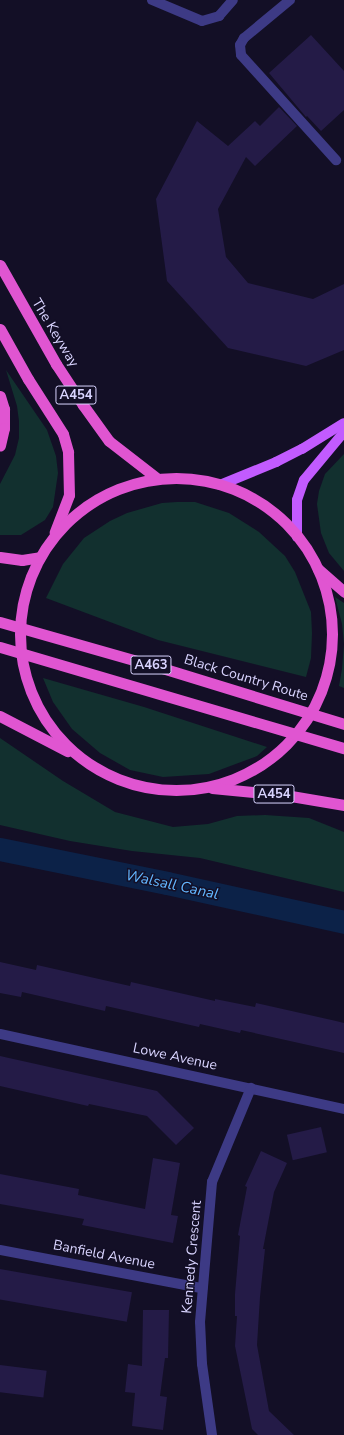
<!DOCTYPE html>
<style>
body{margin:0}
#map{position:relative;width:344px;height:1435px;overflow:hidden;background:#130f26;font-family:"Nunito Sans",sans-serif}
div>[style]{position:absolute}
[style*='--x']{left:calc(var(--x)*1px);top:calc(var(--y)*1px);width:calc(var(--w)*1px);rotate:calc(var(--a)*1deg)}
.green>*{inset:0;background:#12302f}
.canal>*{height:23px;margin:-11.5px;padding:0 11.5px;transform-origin:11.5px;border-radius:11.5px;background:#0c2248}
.building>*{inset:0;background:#241b47;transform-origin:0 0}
.service>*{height:10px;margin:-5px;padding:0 5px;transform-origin:5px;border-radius:5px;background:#3d3a85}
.minor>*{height:10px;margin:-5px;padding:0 5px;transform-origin:5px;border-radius:5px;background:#3d3a85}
.primary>*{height:10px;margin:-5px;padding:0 5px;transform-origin:5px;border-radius:5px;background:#c25bff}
.trunk>*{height:11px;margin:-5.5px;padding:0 5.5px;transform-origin:5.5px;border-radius:5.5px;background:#e055d1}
.trunk>.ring{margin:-5.5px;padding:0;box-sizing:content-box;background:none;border:11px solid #e055d1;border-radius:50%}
span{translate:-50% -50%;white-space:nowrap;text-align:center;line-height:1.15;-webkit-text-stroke:3px #130f26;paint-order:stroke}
.shield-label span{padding:1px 3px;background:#130f26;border:1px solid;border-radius:3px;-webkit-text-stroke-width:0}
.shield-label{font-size:13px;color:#d9d4ff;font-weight:700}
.street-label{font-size:14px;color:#d9d4ff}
.water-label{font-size:15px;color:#62b6ff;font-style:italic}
</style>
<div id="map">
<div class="green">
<div style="clip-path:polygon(6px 370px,47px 430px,56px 456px,58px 473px,53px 507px,45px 520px,21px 535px,0 535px,0 484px,15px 455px,19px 438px,19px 421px,17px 406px)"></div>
<div style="clip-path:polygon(344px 454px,344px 571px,329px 553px,321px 533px,317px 504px,319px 491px,325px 474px)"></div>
<div style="clip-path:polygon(177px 502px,195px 502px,229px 513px,259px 532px,285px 556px,295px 572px,311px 612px,312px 633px,311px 658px,306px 677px,158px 640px,46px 598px,63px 564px,84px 538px,110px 521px,127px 513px,162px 503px)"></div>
<div style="clip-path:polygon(335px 597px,344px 603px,344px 688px,339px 686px,342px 669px,344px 644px,342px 624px)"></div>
<div style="clip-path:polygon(43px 678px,144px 707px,267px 747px,257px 756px,209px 774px,163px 777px,130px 770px,100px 753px,72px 729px,53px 702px)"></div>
<div style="clip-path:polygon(0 738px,63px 781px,115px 812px,173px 827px,208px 824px,237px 816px,265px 815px,309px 818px,344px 832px,344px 892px,200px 858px,132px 851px,70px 841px,0 825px)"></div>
</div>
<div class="canal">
<div style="--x:0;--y:849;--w:170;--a:11.5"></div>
<div style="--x:167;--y:883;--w:181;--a:12.4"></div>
</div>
<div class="building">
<div style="clip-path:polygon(311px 35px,344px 71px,344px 110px,321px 131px,307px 116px,306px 117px,269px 73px)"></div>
<div style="clip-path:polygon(279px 107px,297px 126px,255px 166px,246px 157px,218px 209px,226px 257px,248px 283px,313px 299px,344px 284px,344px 350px,306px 366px,228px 348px,167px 281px,156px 199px,197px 121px,228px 146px,255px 121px,260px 126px)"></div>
<div style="clip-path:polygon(0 962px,36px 970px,37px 965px,130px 986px,131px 982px,215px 1001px,215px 999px,255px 1007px,256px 1003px,336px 1021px,344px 1023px,344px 1053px,241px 1030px,240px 1033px,200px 1024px,199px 1027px,106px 1006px,105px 1011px,22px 992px,21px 997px,0 993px)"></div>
<div style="clip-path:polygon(0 1056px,157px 1091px,194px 1128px,176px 1145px,147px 1116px,89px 1104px,88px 1106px,0 1086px)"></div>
<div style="left:321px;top:1127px;width:26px;height:35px;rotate:77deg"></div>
<div style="clip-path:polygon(261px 1151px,287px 1163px,274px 1192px,263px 1249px,265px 1249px,260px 1297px,257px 1345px,269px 1411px,294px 1435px,258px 1435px,252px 1429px,235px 1346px,237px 1316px,235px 1316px,235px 1294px,240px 1236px,238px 1235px,247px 1187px,245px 1186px)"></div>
<div style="clip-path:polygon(153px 1158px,180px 1163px,171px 1215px,178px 1216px,173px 1243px,82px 1225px,84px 1219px,0 1204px,0 1174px,79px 1189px,78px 1195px,145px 1209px)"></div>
<div style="left:0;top:1269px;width:134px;height:30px;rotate:10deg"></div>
<div style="clip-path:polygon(143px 1310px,169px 1310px,168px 1358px,165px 1358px,160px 1396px,167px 1397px,163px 1430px,132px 1426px,135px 1393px,125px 1392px,128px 1364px,142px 1366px)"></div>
<div style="left:0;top:1365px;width:47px;height:27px;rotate:7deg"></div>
</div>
<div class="service">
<div style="--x:152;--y:0;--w:54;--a:22.8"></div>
<div style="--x:202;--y:21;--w:18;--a:-16"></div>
<div style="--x:219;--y:16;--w:21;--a:-49"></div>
<div style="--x:290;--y:0;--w:60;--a:140.4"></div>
<div style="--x:244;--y:38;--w:8;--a:120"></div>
<div style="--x:240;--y:45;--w:10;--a:84"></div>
<div style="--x:241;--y:55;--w:142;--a:47.9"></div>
</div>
<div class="minor">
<div style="--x:0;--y:1034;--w:352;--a:12.3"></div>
<div style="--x:0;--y:1250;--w:206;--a:10.7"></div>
<div style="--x:212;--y:1435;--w:72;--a:-98"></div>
<div style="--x:202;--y:1364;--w:42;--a:-92.7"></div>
<div style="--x:200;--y:1322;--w:141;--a:-85.1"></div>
<div style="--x:212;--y:1182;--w:102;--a:-67.5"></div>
</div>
<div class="primary">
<div style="--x:220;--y:485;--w:61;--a:-22.3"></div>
<div style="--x:276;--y:462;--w:29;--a:-27"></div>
<div style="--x:302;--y:449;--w:49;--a:-31.8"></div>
<div style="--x:297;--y:537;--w:37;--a:-90"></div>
<div style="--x:297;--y:500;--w:21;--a:-71"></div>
<div style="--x:304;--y:480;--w:62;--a:-50.2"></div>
</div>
<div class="trunk">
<div style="--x:0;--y:265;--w:114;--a:60.5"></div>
<div style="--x:56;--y:364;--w:49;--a:56.6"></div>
<div style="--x:83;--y:405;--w:44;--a:54.2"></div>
<div style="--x:109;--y:441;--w:62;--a:37.8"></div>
<div style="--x:0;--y:329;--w:57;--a:60.8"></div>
<div style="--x:28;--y:379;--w:65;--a:57.5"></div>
<div style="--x:63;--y:434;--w:19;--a:74"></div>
<div style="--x:68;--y:452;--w:43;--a:88.7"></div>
<div style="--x:69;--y:495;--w:40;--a:111"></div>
<div style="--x:0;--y:396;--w:14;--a:73"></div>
<div style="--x:4;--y:409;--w:19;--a:90"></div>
<div style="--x:4;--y:428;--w:18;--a:103"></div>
<div class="ring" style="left:20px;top:478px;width:301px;height:301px"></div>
<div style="--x:0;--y:557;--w:22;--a:8"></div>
<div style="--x:22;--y:560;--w:18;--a:-9"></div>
<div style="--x:318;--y:569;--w:35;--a:41"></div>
<div style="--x:0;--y:622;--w:168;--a:15.9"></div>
<div style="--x:162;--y:668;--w:190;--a:17.1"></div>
<div style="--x:0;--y:647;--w:359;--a:16.4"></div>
<div style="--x:0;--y:716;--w:76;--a:27.6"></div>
<div style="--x:212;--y:788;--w:73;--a:5.5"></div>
<div style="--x:285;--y:795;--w:60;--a:9.6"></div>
</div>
<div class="shield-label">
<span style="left:76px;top:395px">A454</span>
<span style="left:151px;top:665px">A463</span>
<span style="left:274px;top:794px">A454</span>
</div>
<div class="street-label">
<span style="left:55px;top:333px;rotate:59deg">The Keyway</span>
<span style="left:246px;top:678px;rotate:17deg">Black Country Route</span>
<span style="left:175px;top:1057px;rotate:12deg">Lowe Avenue</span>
<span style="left:104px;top:1255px;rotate:11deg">Banfield Avenue</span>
<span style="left:192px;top:1257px;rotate:-85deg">Kennedy Crescent</span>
</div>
<div class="water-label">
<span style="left:172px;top:885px;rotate:12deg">Walsall Canal</span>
</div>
</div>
